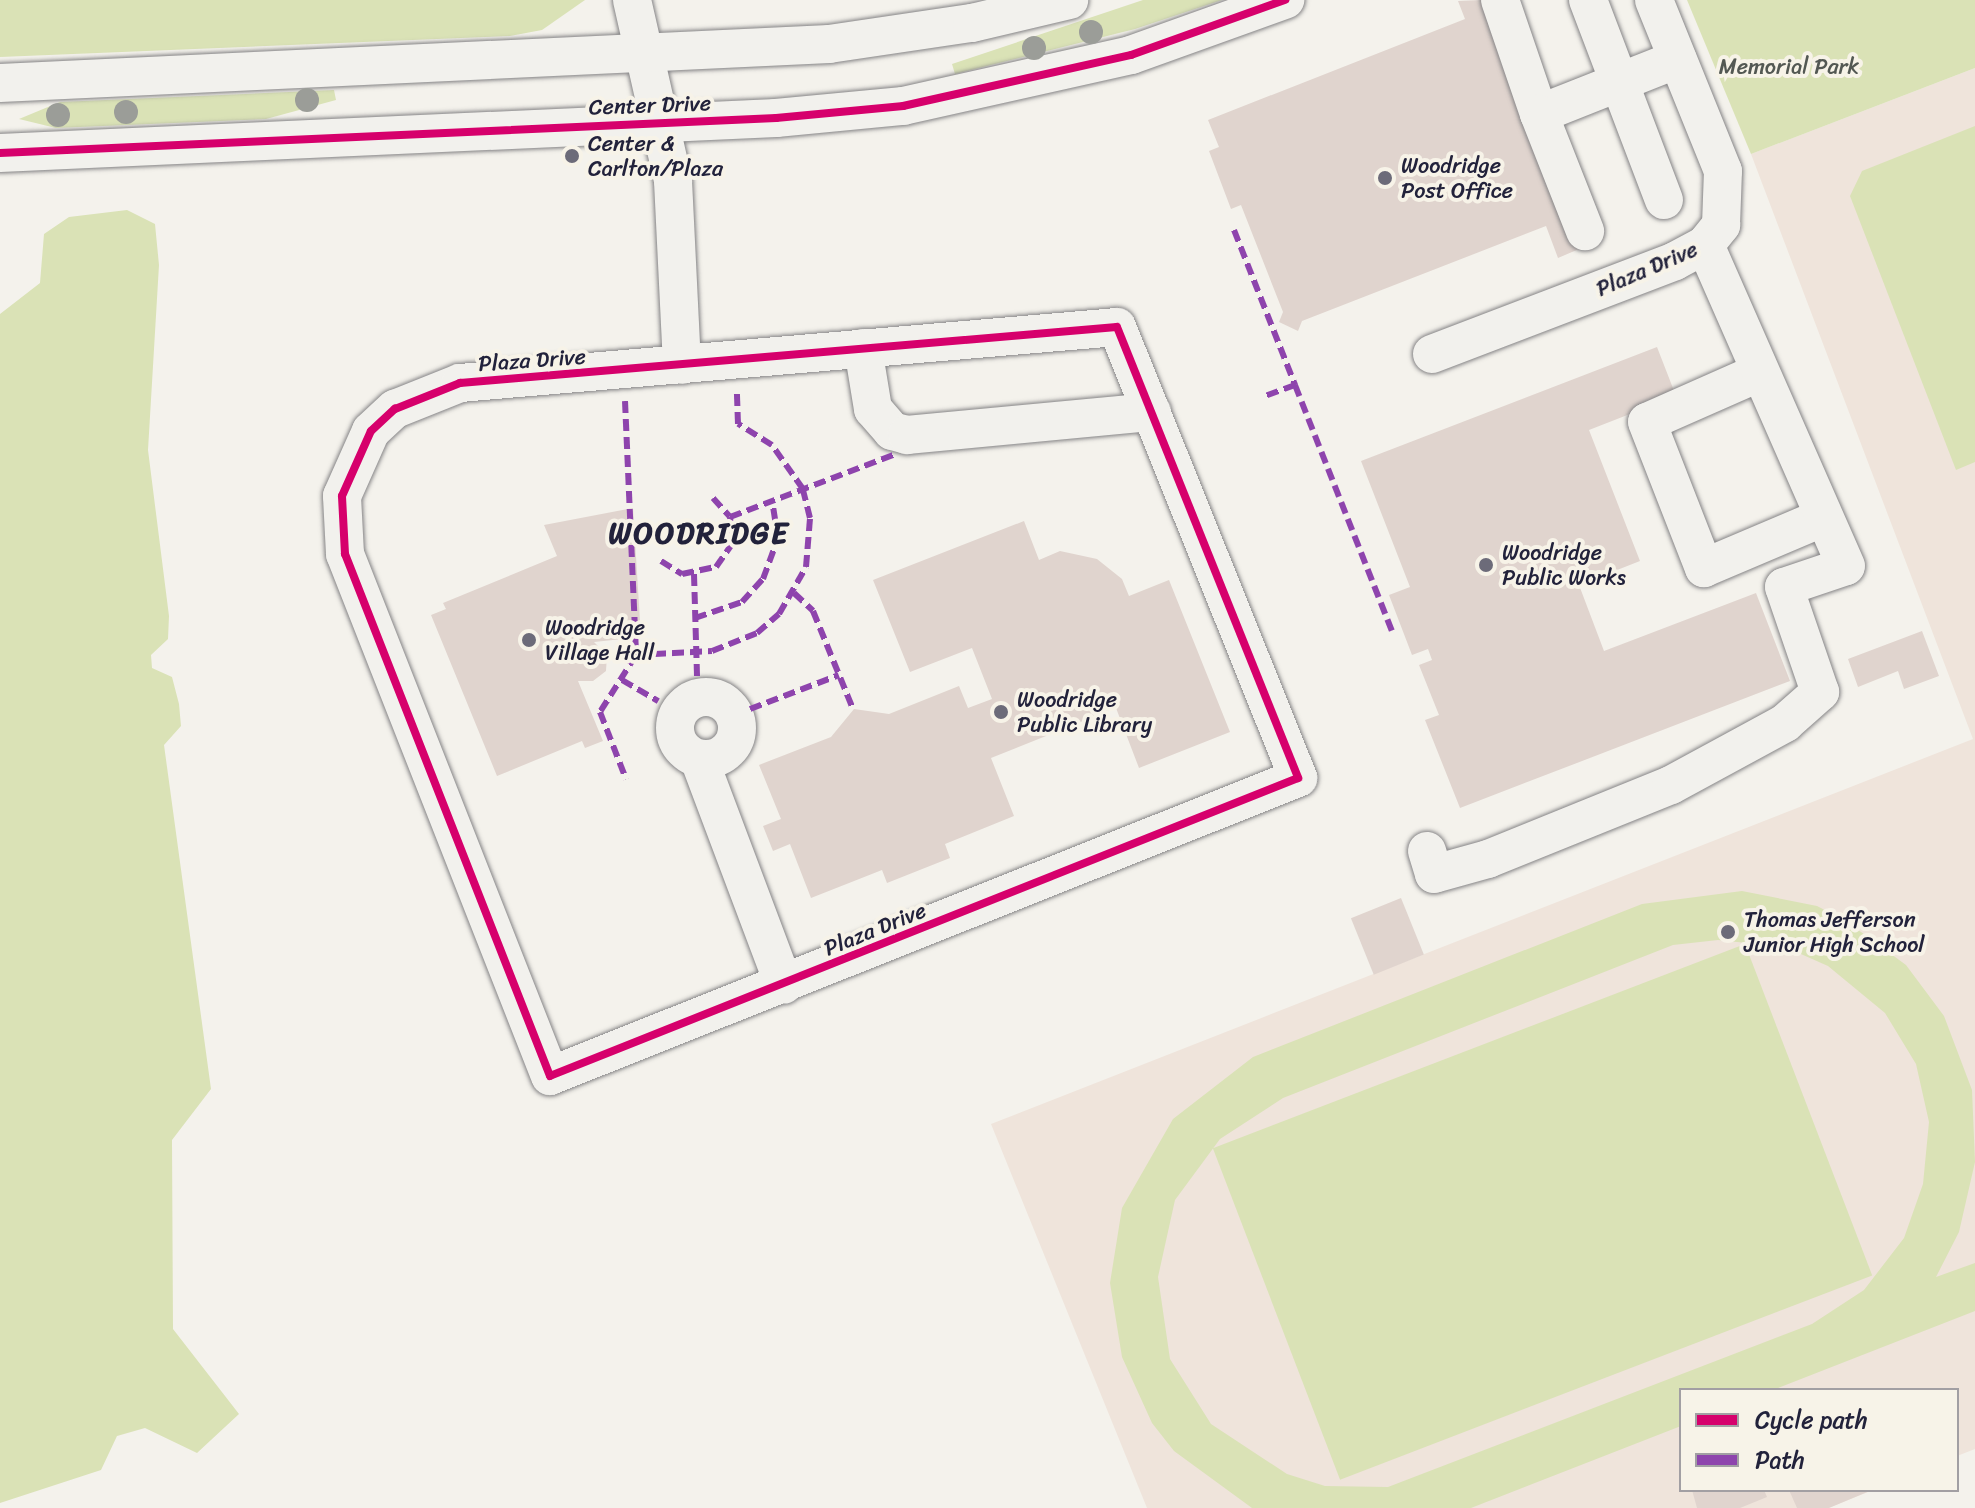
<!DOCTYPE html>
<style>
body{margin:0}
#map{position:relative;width:1975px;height:1508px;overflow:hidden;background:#f4f2ec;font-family:Sriracha,sans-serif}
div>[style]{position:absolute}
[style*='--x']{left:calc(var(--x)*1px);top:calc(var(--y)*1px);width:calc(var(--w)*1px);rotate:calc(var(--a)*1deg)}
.built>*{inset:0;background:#efe4db}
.green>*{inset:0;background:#dae2b6;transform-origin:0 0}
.building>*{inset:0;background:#e0d4ce;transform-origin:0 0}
.roads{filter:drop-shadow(0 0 2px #858486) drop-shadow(0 0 2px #858486)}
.minor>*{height:38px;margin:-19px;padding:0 19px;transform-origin:19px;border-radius:19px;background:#f2f1ed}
.minor>.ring{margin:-19px;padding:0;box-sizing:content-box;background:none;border:38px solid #f2f1ed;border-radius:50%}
.quiet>*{height:6px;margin-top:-3px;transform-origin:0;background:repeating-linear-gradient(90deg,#8e44ad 0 12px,transparent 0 18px)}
.cycleway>*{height:8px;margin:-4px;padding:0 4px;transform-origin:4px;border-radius:4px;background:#d6006c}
.trees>*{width:24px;height:24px;margin:-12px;border-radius:50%;background:#9b9d98}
.dots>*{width:22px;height:22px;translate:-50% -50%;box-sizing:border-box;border:4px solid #f7f3e8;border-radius:50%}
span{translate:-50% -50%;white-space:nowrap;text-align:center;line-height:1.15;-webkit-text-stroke:8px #f7f3e8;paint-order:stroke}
.park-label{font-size:22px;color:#535853}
.street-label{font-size:22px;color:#22223b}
.poi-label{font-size:22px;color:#22223b}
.left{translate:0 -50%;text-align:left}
.district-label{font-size:30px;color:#22223b;font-weight:700;letter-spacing:2px}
.legend{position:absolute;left:1679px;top:1388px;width:280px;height:104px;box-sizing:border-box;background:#f7f3e8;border:2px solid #a29fa3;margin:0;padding:10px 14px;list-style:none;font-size:24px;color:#22223b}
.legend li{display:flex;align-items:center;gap:16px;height:40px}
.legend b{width:40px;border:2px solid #a29fa3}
</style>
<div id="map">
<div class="built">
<div style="clip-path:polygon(1975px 68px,1975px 1449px,1957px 1456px,1957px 1390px,1681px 1390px,1681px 1490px,1873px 1490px,1828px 1508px,1147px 1508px,991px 1124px,1973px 739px,1751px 154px)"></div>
</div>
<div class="green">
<div style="clip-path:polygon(0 0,585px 0,542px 30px,510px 36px,0 57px)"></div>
<div style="clip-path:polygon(1143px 0,1222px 0,1135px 29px,955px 74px,952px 64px)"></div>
<div style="clip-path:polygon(1687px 0,1975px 0,1975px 68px,1751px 154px)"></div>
<div style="clip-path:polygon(334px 90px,336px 100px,266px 119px,56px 128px,19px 119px,60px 102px)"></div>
<div style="clip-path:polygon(1975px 126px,1975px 462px,1956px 470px,1850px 196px,1862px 171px)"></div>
<div style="clip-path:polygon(127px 210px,155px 224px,159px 265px,148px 450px,169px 616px,168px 639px,151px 655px,152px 668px,172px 677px,179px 704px,181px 726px,164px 745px,211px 1089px,172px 1140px,173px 1329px,239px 1414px,197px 1453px,145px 1428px,117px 1436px,101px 1470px,0 1503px,0 314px,40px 283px,44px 234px,69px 217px)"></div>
<div style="clip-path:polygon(evenodd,1742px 891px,1817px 906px,1846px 921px,1906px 965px,1944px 1016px,1972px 1090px,1975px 1162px,1959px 1232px,1936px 1277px,1975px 1263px,1975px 1311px,1773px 1390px,1681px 1390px,1681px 1426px,1471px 1508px,1252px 1508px,1174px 1451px,1152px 1423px,1122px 1357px,1110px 1283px,1122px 1208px,1173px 1119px,1253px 1057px,1642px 904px,1742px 891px,1718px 940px,1785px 947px,1828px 966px,1885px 1013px,1916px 1064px,1929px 1122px,1923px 1184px,1904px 1238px,1864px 1290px,1812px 1324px,1388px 1487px,1325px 1486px,1287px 1474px,1211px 1424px,1170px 1359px,1158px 1277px,1175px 1200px,1220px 1139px,1283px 1098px,1673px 945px,1718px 940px)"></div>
<div style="left:1745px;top:944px;width:355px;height:570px;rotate:69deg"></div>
</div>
<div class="building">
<div style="clip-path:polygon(1481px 0,1579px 249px,1558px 258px,1546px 226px,1302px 321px,1298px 331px,1279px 322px,1283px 312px,1241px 205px,1231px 209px,1209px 151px,1219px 147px,1208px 120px,1465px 19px,1458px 1px)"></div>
<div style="clip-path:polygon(1657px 347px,1676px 396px,1589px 430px,1640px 561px,1579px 585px,1604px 651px,1756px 593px,1790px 681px,1460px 808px,1425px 720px,1439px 715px,1419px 665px,1432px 660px,1428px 649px,1412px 655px,1389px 595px,1410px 587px,1361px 461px)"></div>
<div style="clip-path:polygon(633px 508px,641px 637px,594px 642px,607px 655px,606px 671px,593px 681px,578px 681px,603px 741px,585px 748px,582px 741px,497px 776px,431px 615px,446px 609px,443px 603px,557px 556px,544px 525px)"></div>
<div style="clip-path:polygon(1024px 521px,1039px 560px,1060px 551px,1097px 559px,1122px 579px,1129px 596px,1169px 580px,1230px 732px,1139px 768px,1116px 708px,991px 758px,1014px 816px,945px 844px,950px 858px,887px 883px,882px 870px,811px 898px,790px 844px,773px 851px,763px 826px,781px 819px,759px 765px,831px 737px,854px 709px,889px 714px,959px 686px,968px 708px,992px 699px,972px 648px,910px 672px,873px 580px)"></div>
<div style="clip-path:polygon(1922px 631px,1939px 676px,1904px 689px,1898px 671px,1858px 687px,1848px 659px)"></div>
<div style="left:1401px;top:898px;width:61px;height:54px;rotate:68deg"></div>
<div style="clip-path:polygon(1692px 1490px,1764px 1490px,1767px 1497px,1740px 1508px,1697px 1508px)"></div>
<div style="clip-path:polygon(1789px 1490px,1872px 1490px,1829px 1508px,1797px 1508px)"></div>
</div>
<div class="roads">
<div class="minor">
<div style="--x:632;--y:0;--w:186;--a:77.2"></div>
<div style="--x:673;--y:181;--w:184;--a:87.2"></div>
<div style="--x:1500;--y:0;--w:120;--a:71.1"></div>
<div style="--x:1539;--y:114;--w:149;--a:-21.6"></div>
<div style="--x:1588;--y:0;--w:214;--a:69.2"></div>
<div style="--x:0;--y:83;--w:830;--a:-2.69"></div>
<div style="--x:829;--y:44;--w:145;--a:-8.4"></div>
<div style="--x:972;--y:23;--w:100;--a:-13.3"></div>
<div style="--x:1539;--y:114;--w:126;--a:68.5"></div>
<div style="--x:0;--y:153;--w:777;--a:-2.58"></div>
<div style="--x:776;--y:118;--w:128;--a:-5.4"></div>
<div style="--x:903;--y:106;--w:234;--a:-12.6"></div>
<div style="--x:1131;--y:55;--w:164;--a:-19.7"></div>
<div style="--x:1117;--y:327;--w:486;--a:68.1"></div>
<div style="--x:1298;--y:778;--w:805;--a:158.28"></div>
<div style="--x:550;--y:1076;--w:561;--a:-111.44"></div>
<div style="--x:345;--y:554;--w:58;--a:-93"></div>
<div style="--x:342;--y:496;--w:71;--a:-66"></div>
<div style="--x:371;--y:431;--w:33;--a:-43"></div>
<div style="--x:395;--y:409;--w:70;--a:-21.8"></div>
<div style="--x:460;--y:383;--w:659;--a:-4.87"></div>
<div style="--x:863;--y:348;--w:62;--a:80.7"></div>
<div style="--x:873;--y:409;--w:29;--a:49"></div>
<div style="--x:892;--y:431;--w:16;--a:15"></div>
<div style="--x:907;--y:435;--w:246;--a:-5.4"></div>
<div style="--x:1432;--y:354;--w:260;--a:-20.9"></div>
<div style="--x:1675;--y:261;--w:34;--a:-28"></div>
<div style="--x:1705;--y:245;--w:26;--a:-51"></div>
<div style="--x:1721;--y:225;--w:54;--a:-87.9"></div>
<div style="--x:1723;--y:171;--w:184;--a:-112"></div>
<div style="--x:1758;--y:373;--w:121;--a:156.2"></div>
<div style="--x:1647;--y:422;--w:157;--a:68.7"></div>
<div style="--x:1704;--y:568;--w:130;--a:-23"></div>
<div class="ring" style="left:675px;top:697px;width:24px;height:24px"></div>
<div style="--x:699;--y:759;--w:241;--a:69.4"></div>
<div style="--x:1427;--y:851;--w:24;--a:73"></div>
<div style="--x:1434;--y:874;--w:56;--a:-15.5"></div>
<div style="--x:1488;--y:859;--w:197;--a:-22"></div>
<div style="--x:1671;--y:785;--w:130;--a:-28.5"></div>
<div style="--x:1785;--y:723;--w:47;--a:-41.5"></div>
<div style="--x:1820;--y:692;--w:111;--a:-108.9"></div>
<div style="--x:1784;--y:587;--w:65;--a:-18.7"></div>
<div style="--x:1846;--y:566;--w:351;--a:-113.7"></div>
</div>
</div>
<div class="quiet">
<div style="--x:1234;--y:230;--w:167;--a:68.5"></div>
<div style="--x:1295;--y:385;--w:32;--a:160"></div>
<div style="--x:1295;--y:385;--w:270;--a:68.5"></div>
<div style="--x:625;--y:401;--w:254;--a:87.5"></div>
<div style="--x:636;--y:655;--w:67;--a:122.3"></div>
<div style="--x:600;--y:712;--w:72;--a:68.8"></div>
<div style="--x:713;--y:498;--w:25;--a:48"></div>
<div style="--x:730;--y:517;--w:178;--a:-20.8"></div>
<div style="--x:661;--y:561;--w:25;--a:32"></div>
<div style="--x:682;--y:574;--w:35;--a:-12"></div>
<div style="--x:716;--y:567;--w:28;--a:-55"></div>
<div style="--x:732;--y:544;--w:27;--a:-94"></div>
<div style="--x:694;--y:574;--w:103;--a:88.3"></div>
<div style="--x:794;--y:593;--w:26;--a:43"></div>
<div style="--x:813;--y:611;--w:106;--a:67.8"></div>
<div style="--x:695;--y:618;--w:50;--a:-18.8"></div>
<div style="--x:742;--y:602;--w:31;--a:-48"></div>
<div style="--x:763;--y:579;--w:44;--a:-69.9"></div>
<div style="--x:778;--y:538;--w:37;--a:-99"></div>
<div style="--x:636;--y:655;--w:76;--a:-3"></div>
<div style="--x:712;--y:651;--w:48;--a:-21.8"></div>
<div style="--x:757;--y:633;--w:29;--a:-41"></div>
<div style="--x:779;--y:614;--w:54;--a:-60.1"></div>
<div style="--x:806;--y:567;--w:49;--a:-85.3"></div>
<div style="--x:810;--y:518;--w:30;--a:-104"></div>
<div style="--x:803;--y:489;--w:54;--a:-125.2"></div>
<div style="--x:772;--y:445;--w:40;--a:-148"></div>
<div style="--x:738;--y:424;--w:33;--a:-92"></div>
<div style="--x:622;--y:680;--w:42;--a:30.3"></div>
<div style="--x:750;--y:709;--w:95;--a:-20.9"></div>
</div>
<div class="cycleway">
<div style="--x:0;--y:153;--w:777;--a:-2.58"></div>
<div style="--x:776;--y:118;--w:128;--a:-5.4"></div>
<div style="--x:903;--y:106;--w:234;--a:-12.6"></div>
<div style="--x:1131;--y:55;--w:164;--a:-19.7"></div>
<div style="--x:1117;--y:327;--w:486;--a:68.1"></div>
<div style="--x:1298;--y:778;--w:805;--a:158.28"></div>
<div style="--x:550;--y:1076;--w:561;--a:-111.44"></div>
<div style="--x:345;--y:554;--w:58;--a:-93"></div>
<div style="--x:342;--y:496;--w:71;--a:-66"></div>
<div style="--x:371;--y:431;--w:33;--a:-43"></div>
<div style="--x:395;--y:409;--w:70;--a:-21.8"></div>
<div style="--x:460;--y:383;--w:659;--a:-4.87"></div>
</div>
<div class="trees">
<div style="left:1091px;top:32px"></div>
<div style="left:1034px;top:48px"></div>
<div style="left:307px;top:100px"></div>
<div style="left:126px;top:112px"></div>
<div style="left:58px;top:115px"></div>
</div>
<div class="dots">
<div style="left:572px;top:156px;background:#6c6b79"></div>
<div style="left:1385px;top:178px;background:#6c6b79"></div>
<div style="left:1486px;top:565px;background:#6c6b79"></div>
<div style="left:529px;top:640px;background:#6c6b79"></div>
<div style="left:1001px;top:712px;background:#6c6b79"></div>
<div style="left:1728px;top:932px;background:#6c6b79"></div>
</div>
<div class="park-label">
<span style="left:1789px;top:67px">Memorial Park</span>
</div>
<div class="street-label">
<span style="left:650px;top:105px;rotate:-2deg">Center Drive</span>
<span style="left:1647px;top:269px;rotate:-23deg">Plaza Drive</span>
<span style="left:532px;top:360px;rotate:-4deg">Plaza Drive</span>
<span style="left:875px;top:929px;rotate:-22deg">Plaza Drive</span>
</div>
<div class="poi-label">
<span class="left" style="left:588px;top:156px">Center &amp;<br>Carlton/Plaza</span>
<span class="left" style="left:1401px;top:178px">Woodridge<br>Post Office</span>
<span class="left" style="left:1502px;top:565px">Woodridge<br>Public Works</span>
<span class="left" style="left:545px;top:640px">Woodridge<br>Village Hall</span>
<span class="left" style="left:1017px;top:712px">Woodridge<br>Public Library</span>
<span class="left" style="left:1744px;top:932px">Thomas Jefferson<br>Junior High School</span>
</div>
<div class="district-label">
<span style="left:699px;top:533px">WOODRIDGE</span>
</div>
<ul class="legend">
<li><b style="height:10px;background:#d6006c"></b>Cycle path</li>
<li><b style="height:10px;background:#8e44ad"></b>Path</li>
</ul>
</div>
